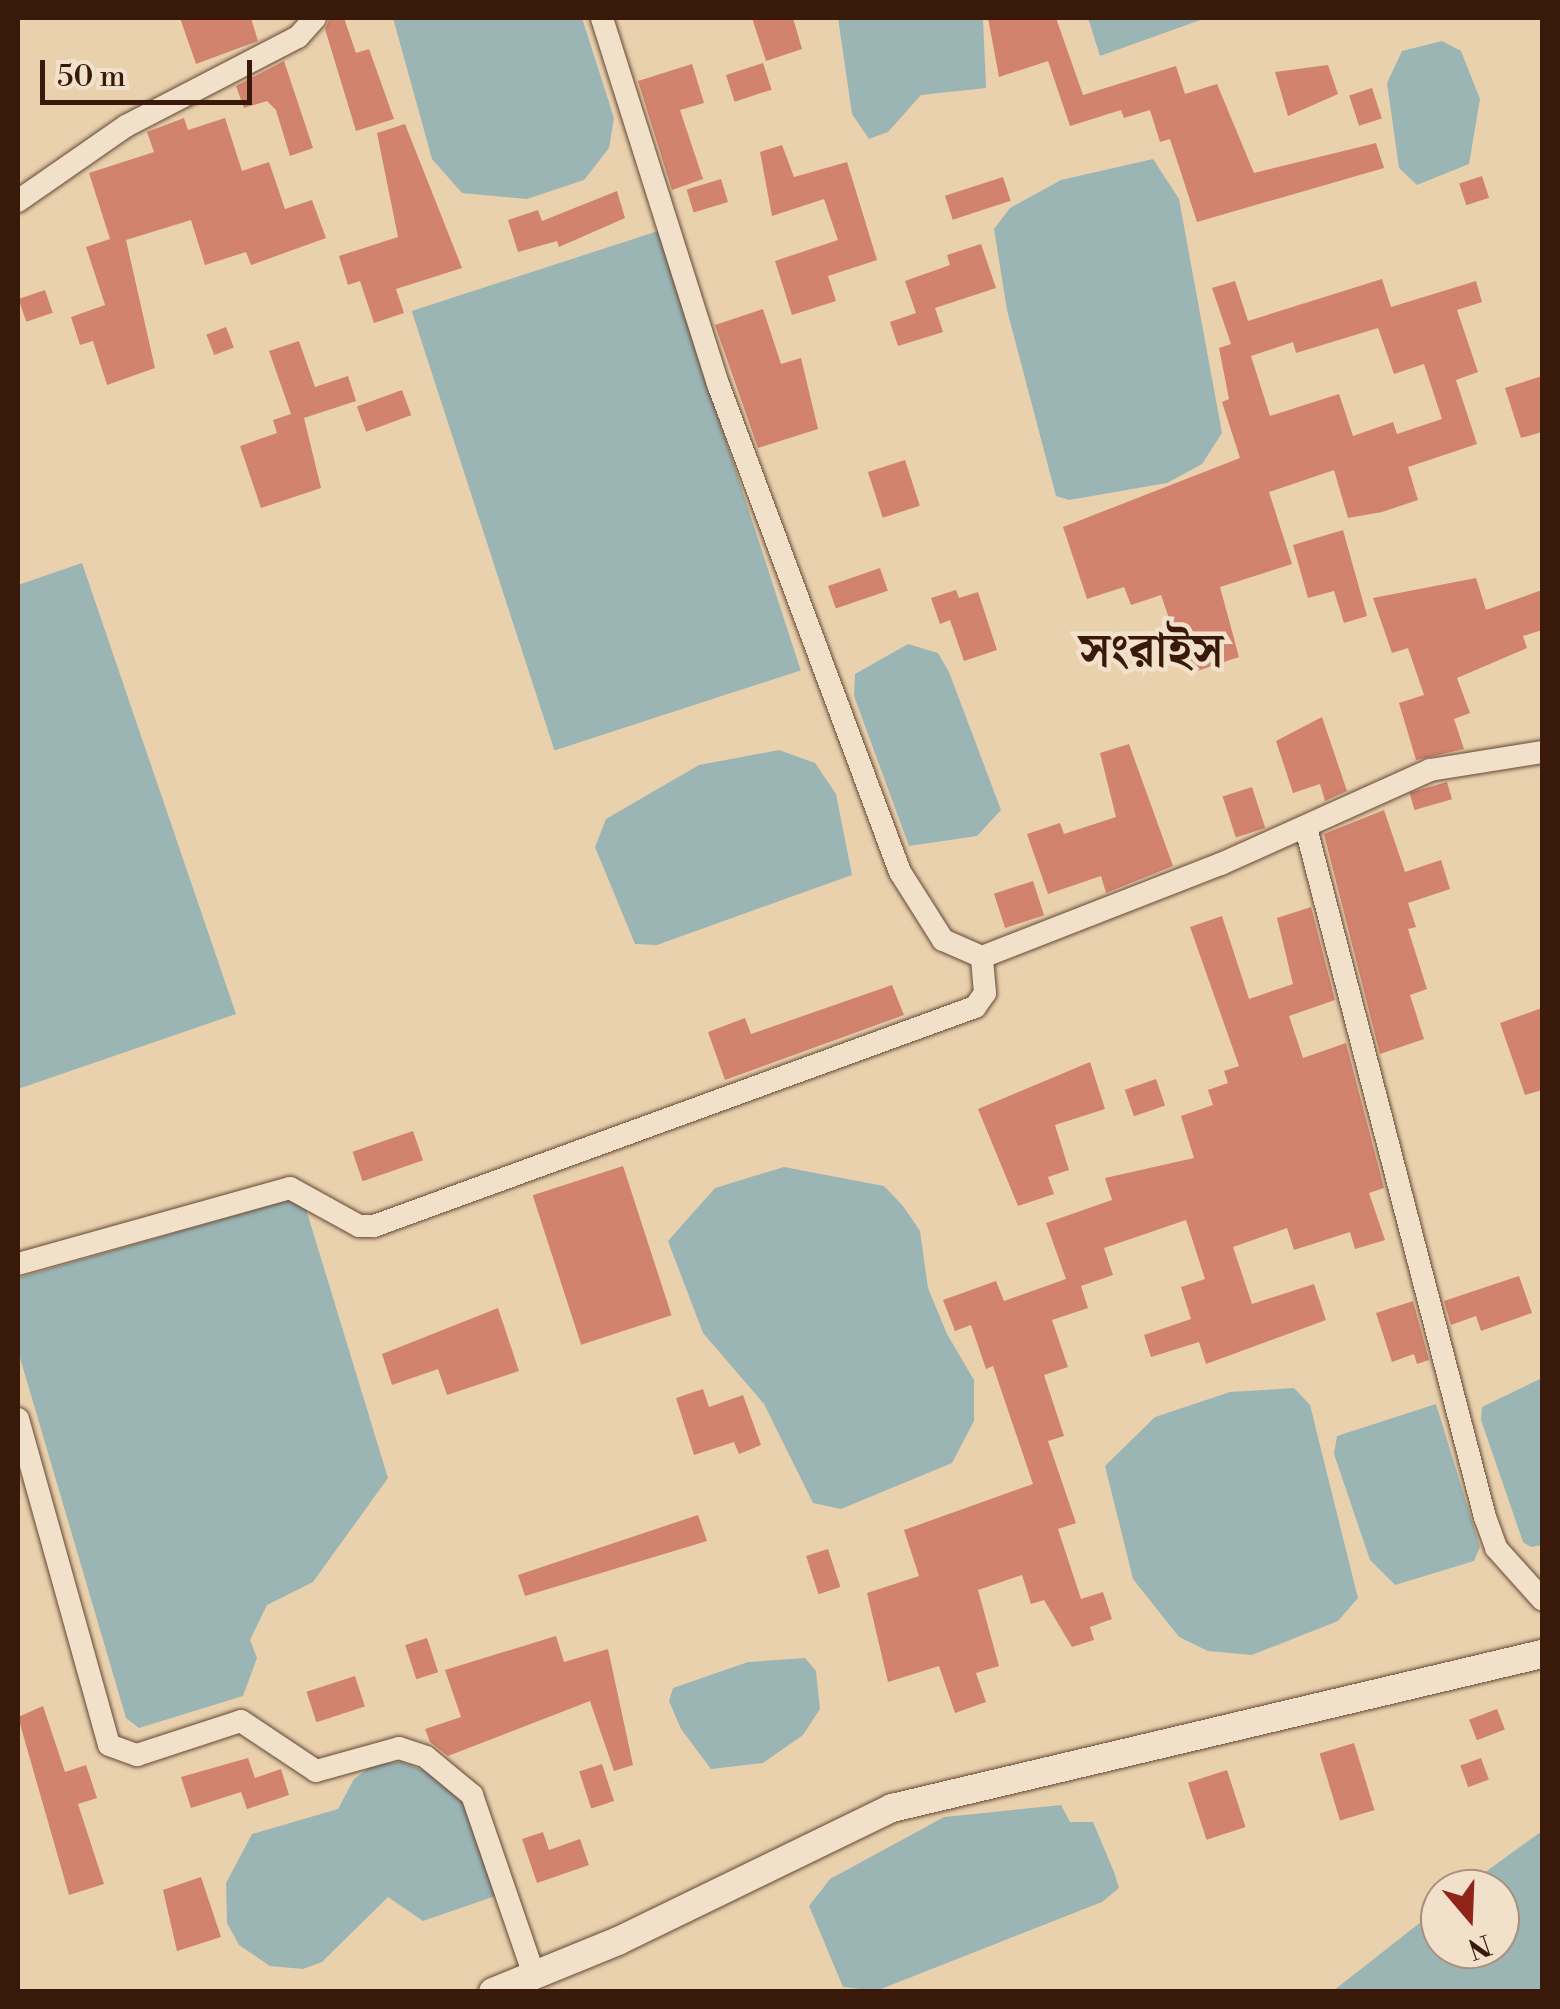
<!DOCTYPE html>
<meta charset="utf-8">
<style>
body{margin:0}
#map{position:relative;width:1560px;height:2009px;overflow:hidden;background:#ead1ae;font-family:"Libre Bodoni","Noto Serif Bengali",serif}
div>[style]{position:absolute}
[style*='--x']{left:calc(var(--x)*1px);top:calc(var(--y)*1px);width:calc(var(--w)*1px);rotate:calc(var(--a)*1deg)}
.water>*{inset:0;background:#9bb5b5;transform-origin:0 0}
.building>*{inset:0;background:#d1836e;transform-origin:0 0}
.roads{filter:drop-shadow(0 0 2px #654833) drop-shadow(0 0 2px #654833)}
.minor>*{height:22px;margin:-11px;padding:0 11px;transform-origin:11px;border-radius:11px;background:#f1e1ca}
.tertiary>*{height:28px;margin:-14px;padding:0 14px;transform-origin:14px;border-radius:14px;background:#f1e1ca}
span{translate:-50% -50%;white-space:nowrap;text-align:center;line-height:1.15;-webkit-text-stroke:9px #f1e1ca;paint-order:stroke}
.district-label{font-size:48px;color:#391a0a;font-weight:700}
.frame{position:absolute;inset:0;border:20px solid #391a0a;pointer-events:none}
.north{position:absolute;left:1420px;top:1869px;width:100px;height:100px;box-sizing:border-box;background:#f1e1ca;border:2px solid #a7917d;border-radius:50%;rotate:161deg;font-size:28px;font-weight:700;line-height:40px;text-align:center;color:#391a0a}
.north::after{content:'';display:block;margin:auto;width:35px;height:45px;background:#8f2418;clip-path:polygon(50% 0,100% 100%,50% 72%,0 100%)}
.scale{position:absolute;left:40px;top:60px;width:212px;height:45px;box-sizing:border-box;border:5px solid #391a0a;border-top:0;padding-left:12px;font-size:30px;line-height:35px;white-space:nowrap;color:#391a0a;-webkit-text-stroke:8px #f1e1ca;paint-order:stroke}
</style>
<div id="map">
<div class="water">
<div style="clip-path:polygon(393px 18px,582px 18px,614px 118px,609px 148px,584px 180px,527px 199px,462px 193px,432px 159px)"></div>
<div style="clip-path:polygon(838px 18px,983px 18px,986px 88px,921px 95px,888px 132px,869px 139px,852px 114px)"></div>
<div style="clip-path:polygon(1088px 18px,1206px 18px,1100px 56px)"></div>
<div style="clip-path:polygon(1442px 41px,1461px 51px,1480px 99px,1469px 164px,1417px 185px,1399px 168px,1387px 83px,1402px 51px)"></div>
<div style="clip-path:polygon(1153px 159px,1179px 199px,1222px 433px,1202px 464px,1167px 483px,1069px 500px,1056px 496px,1007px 310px,994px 229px,1010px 208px,1061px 180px)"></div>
<div style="left:658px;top:231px;width:462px;height:259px;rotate:72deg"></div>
<div style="clip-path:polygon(82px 563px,236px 1014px,18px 1089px,18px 585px)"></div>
<div style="clip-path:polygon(908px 644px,938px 653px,949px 672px,1001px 810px,977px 836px,909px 846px,854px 696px,855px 674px)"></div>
<div style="clip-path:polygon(779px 750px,815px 763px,836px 794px,852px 875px,657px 945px,635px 944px,595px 847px,606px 819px,699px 765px)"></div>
<div style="clip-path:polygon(784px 1167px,884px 1186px,903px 1206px,920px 1231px,928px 1288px,947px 1334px,974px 1380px,974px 1421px,952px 1463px,841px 1509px,813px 1503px,764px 1404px,703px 1333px,668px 1241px,715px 1188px)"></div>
<div style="clip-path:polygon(302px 1196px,388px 1478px,313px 1582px,267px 1605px,250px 1640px,257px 1658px,243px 1696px,139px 1728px,126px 1718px,18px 1351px,18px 1278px)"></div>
<div style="clip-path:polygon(1542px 1378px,1542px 1545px,1531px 1547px,1523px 1542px,1481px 1420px,1482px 1407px)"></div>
<div style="clip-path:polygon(1294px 1388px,1310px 1405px,1358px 1598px,1338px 1621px,1252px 1655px,1208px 1651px,1179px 1637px,1133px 1579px,1105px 1466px,1155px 1417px,1230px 1392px)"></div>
<div style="clip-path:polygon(1436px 1404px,1480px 1547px,1474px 1561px,1395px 1585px,1370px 1560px,1334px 1454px,1337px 1436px)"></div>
<div style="clip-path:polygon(805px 1658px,816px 1671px,820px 1709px,803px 1735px,763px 1763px,711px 1769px,681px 1729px,669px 1701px,673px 1688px,748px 1662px)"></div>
<div style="clip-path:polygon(402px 1762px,445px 1779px,471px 1810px,501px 1894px,423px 1921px,388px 1897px,322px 1962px,303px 1969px,270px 1966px,239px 1945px,227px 1923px,226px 1883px,252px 1834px,338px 1809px,354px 1779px,374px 1764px)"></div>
<div style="clip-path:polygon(1061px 1805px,1070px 1822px,1093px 1822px,1114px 1872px,1119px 1888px,1102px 1902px,876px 1991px,843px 1987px,809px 1906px,830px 1879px,944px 1817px)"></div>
<div style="clip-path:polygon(1542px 1831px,1542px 1991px,1333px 1991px,1440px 1907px,1440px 1949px,1500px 1949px,1500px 1889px,1462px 1889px)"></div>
</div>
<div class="building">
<div style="clip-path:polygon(180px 18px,251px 18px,258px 41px,196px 64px)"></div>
<div style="clip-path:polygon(330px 18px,344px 18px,356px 53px,369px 49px,394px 119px,356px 131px,325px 29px)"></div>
<div style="clip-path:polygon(752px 18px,793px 18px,802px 49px,766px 61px)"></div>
<div style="clip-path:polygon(988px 18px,1056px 18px,1083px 95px,1176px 66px,1185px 94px,1217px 84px,1254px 173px,1376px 143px,1384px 168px,1197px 222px,1170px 139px,1160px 142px,1150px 110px,1124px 118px,1121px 110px,1070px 126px,1048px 61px,999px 77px)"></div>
<div style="clip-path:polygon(284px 61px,313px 148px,290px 156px,276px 110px,267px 101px,244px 108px,236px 86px)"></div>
<div style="left:763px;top:63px;width:28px;height:39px;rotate:72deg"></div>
<div style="clip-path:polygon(692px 64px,704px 103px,680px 110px,703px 179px,672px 190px,638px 81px)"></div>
<div style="clip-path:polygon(1328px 65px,1338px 94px,1288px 116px,1275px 72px)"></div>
<div style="left:1372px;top:88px;width:32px;height:24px;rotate:72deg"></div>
<div style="clip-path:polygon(184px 118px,188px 130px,225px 118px,242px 171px,269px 162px,285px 209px,312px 200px,326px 238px,251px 265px,246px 252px,205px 265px,191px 220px,126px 240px,155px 368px,107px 385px,93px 341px,80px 345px,71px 317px,105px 305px,86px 247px,110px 239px,89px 173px,154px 152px,147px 132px)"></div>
<div style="clip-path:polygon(405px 124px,462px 268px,396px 289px,404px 313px,374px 323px,360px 281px,348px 285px,339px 256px,398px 237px,377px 133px)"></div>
<div style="clip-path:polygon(782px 145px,794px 177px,847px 162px,877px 260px,828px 276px,836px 301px,792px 315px,775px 261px,838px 240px,824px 199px,772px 216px,760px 152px)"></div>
<div style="left:1482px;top:176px;width:23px;height:24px;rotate:72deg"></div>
<div style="left:1003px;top:177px;width:25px;height:61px;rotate:72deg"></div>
<div style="left:721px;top:179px;width:24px;height:36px;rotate:73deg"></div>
<div style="clip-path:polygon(617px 191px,625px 218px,559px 247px,557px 241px,518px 252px,508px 220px,538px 210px,542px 221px)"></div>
<div style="clip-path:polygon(981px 244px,996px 288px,935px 308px,943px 332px,898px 346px,890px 322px,916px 313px,905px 281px,950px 265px,947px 255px)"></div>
<div style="clip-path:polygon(evenodd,1382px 279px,1391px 307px,1476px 281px,1482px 302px,1457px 310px,1478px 372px,1456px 380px,1477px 444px,1408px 467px,1418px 500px,1382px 512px,1348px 518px,1334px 470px,1269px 492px,1292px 564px,1220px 587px,1239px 657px,1188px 674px,1161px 595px,1131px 605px,1124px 587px,1087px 599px,1063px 527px,1240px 458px,1222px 402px,1229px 399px,1219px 348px,1231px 344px,1212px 288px,1235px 281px,1248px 321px,1382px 279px,1378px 328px,1394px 374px,1424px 364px,1442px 419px,1397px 434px,1393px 422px,1353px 436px,1339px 394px,1270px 416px,1251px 356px,1293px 342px,1296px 353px,1378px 328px)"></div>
<div style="left:45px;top:290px;width:24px;height:28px;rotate:71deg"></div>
<div style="clip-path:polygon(763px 309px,781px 364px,801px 358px,818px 429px,758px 448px,715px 325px)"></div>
<div style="left:226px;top:327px;width:22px;height:21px;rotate:69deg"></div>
<div style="clip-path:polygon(299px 341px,315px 387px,348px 376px,356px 401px,304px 418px,321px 488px,261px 508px,240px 446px,277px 433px,273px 420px,291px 414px,269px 351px)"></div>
<div style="clip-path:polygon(1542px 376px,1542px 432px,1521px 438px,1505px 388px)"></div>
<div style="left:402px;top:390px;width:27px;height:48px;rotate:70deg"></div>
<div style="left:905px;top:460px;width:48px;height:39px;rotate:72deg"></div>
<div style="clip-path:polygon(1343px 530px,1367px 616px,1344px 623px,1334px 591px,1308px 598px,1293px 545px)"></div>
<div style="left:880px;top:568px;width:24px;height:55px;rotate:71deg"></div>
<div style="clip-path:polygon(1476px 578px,1486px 610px,1542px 590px,1542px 630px,1523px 636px,1527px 648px,1457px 678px,1470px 713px,1454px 719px,1464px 749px,1416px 760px,1399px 703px,1424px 695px,1408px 648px,1392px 653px,1373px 598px)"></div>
<div style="clip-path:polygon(956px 590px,959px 598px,978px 592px,997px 650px,964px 661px,950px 620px,940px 624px,931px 598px)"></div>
<div style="clip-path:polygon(1322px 717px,1347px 791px,1325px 801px,1320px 784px,1293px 793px,1276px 741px)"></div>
<div style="clip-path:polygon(1129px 744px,1173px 866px,1106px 893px,1101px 876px,1048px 894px,1027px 834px,1060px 823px,1064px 834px,1116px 817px,1100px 753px)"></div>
<div style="left:1447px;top:782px;width:18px;height:39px;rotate:74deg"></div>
<div style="left:1252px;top:787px;width:43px;height:31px;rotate:72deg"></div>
<div style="clip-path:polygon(1384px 810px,1405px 872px,1441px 860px,1450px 889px,1408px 903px,1416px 927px,1408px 929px,1427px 989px,1410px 995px,1424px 1039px,1380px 1054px,1324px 834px)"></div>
<div style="left:1033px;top:881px;width:36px;height:41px;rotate:72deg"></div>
<div style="clip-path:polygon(1311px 907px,1335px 1000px,1289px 1016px,1303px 1058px,1346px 1043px,1384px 1188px,1369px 1193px,1385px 1240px,1355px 1249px,1350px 1232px,1294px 1250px,1287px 1228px,1233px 1247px,1252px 1304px,1314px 1284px,1326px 1320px,1206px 1364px,1199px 1342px,1151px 1357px,1144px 1335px,1191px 1319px,1181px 1287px,1205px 1279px,1186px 1220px,1104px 1248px,1113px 1275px,1081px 1286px,1088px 1308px,1052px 1320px,1068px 1367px,1044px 1375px,1064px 1436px,1048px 1441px,1076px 1523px,1058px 1529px,1081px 1599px,1103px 1592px,1112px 1619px,1090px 1627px,1094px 1640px,1072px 1647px,1044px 1600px,1031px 1604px,1022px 1575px,978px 1590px,999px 1666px,976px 1673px,986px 1702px,955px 1713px,939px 1666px,888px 1682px,867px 1593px,919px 1576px,904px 1530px,1033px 1484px,993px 1366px,986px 1369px,971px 1325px,955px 1331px,943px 1300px,996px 1281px,1004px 1301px,1066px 1279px,1046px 1223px,1112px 1200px,1105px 1178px,1194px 1158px,1181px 1116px,1213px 1105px,1208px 1090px,1228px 1083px,1224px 1071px,1239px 1066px,1190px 927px,1222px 916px,1249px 999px,1293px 984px,1277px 918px)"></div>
<div style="clip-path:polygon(892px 985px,904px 1015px,725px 1080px,708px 1032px,745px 1018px,751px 1034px)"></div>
<div style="clip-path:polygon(1542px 1008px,1542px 1090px,1525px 1095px,1500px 1023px)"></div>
<div style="clip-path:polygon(1090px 1062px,1105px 1109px,1055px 1125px,1069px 1170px,1048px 1177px,1054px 1194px,1018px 1206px,978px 1109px)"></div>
<div style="left:1156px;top:1079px;width:28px;height:33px;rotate:71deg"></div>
<div style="left:413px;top:1131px;width:31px;height:64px;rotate:71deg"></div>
<div style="left:623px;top:1166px;width:157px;height:95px;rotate:72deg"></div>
<div style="clip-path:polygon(1519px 1276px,1532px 1313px,1481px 1331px,1476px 1316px,1451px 1325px,1444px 1301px)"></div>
<div style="clip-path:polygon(1413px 1301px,1429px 1360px,1417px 1364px,1414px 1354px,1392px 1362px,1376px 1313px)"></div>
<div style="clip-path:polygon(498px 1308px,519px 1371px,447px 1395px,438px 1369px,392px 1385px,382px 1354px)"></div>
<div style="clip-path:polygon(703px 1389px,709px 1407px,743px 1395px,761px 1445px,739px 1454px,734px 1442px,694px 1455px,676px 1398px)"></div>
<div style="clip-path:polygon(698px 1515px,707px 1541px,525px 1596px,518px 1575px)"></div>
<div style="left:828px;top:1549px;width:40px;height:23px;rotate:72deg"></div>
<div style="clip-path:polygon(556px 1636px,564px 1662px,608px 1649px,633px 1765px,614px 1771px,590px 1701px,448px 1756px,430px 1742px,425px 1729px,461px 1717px,445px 1670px)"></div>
<div style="left:427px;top:1638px;width:36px;height:23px;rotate:72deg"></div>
<div style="left:355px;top:1676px;width:32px;height:51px;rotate:72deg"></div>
<div style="clip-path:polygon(43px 1706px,65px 1772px,86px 1765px,97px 1798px,78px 1804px,104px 1884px,69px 1895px,18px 1717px)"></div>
<div style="left:1497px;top:1709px;width:22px;height:30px;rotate:69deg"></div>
<div style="left:1354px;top:1743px;width:70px;height:36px;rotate:73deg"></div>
<div style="clip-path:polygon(248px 1758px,255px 1778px,281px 1769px,289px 1795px,247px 1809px,241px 1792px,191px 1808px,181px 1777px)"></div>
<div style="left:1481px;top:1758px;width:23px;height:22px;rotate:70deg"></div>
<div style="left:602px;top:1764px;width:39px;height:24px;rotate:72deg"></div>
<div style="left:1227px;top:1770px;width:60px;height:41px;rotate:72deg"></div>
<div style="clip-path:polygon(543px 1832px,549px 1850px,580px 1839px,589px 1865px,537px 1883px,522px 1839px)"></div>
<div style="clip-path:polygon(201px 1877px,221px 1937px,177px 1951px,163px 1890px)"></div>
</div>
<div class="roads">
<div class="minor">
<div style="--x:18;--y:201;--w:131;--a:-34.8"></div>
<div style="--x:126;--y:126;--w:194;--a:-27.4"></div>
<div style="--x:298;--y:37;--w:25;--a:-48"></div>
<div style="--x:1306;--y:828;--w:712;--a:75.44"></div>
<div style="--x:1485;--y:1517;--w:33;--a:70"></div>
<div style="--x:1496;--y:1548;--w:69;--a:48"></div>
<div style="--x:982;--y:957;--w:256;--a:-21.3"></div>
<div style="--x:1221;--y:864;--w:229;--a:-24.2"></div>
<div style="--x:1430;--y:770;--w:113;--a:-9.1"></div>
<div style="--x:18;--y:1264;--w:282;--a:-15.6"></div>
<div style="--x:290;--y:1188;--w:79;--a:28.8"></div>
<div style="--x:359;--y:1226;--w:15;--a:0"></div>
<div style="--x:374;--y:1226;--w:640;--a:-20.02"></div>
<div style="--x:975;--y:1007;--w:17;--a:-54"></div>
<div style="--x:985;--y:993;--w:36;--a:-95"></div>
<div style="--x:982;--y:957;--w:43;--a:-156.4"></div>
<div style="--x:943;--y:940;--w:80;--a:-122.3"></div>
<div style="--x:900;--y:872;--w:521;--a:-110.45"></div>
<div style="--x:718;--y:384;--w:384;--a:-107.6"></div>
<div style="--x:18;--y:1419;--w:338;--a:74.4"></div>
<div style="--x:109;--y:1745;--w:30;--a:20"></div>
<div style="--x:137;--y:1755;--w:109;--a:-18.1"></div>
<div style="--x:241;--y:1721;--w:90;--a:33.7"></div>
<div style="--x:316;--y:1771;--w:86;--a:-15.5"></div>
<div style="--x:399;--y:1748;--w:28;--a:18"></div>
<div style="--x:426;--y:1757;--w:60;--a:39.6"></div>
<div style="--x:472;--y:1795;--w:190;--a:71"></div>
</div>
<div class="tertiary">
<div style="--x:493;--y:1992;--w:135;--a:-22.2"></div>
<div style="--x:618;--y:1941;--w:305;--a:-25.9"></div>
<div style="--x:892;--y:1808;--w:668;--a:-13.33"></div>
</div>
</div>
<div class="district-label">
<span style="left:1151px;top:653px">সংরাইস</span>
</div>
<div class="frame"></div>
<div class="north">N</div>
<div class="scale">50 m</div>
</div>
